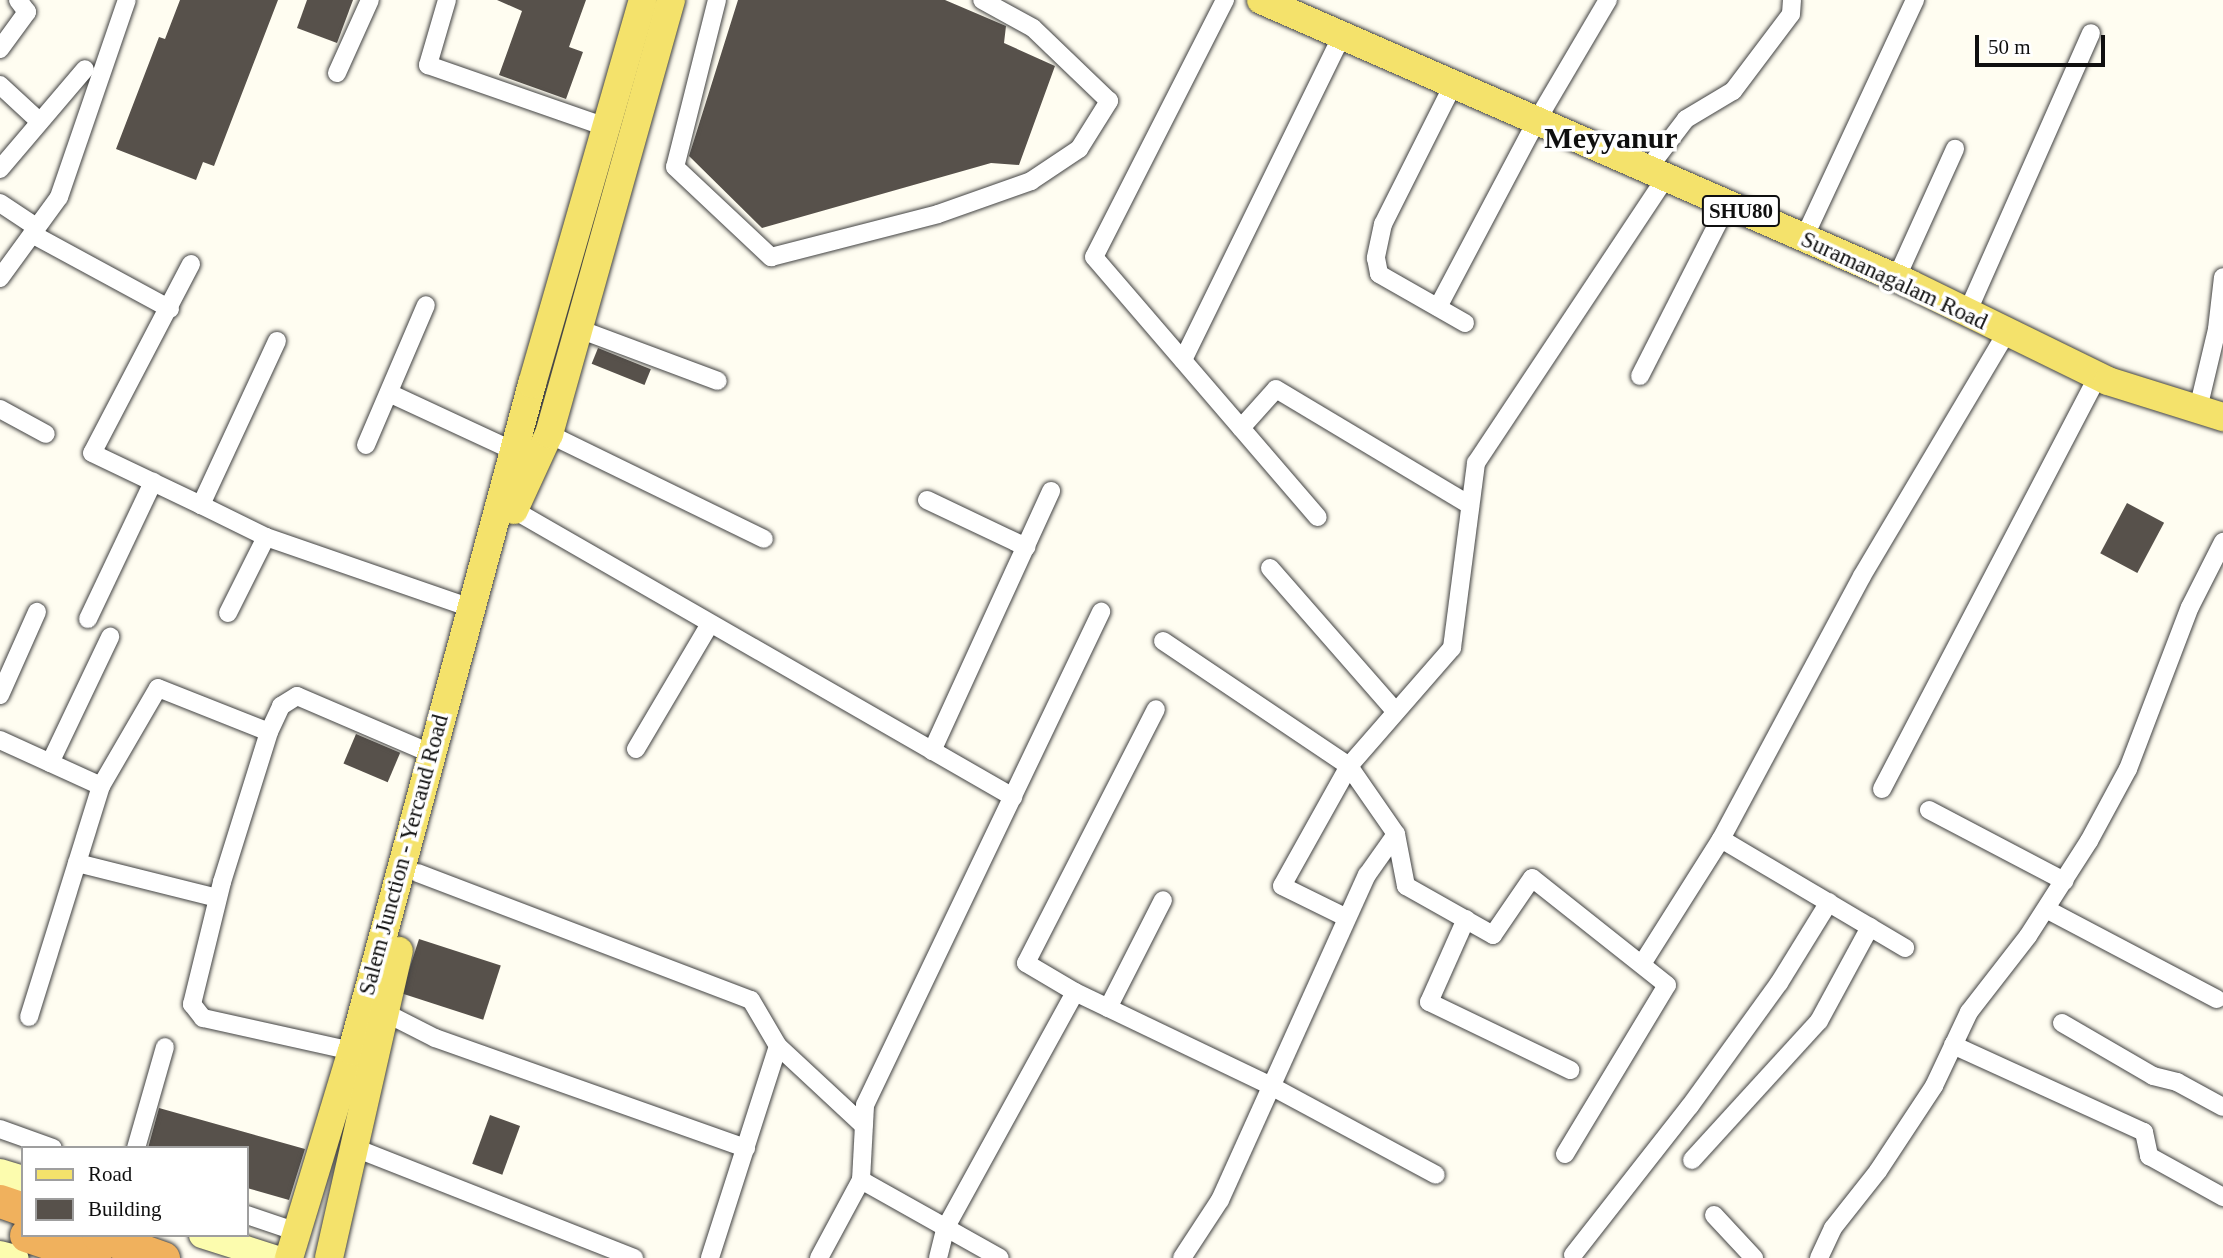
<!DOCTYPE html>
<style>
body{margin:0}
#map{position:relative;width:2223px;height:1258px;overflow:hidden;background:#fffdf1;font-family:"Times New Roman",serif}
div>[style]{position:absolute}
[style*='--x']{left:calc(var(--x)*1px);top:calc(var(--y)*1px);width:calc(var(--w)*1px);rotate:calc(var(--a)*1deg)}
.building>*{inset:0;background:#57514b;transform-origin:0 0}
.roads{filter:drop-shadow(0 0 2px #424242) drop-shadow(0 0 2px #424242)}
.street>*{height:18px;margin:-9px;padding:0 9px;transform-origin:9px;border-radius:9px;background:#fff}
.secondary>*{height:26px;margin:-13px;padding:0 13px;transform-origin:13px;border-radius:13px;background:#fcfcae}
.primary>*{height:28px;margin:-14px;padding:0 14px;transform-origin:14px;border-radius:14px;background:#f4e26b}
.highway>*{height:33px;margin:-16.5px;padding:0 16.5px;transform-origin:16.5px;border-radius:16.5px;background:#f0b15d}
span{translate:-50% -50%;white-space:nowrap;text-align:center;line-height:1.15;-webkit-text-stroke:7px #fff;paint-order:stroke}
.shield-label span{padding:2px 5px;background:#fff;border:2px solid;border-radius:5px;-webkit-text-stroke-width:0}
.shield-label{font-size:21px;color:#0f0f0f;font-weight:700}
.street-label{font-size:23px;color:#0f0f0f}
.district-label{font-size:30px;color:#0f0f0f;font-weight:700}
.legend{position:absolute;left:21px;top:1146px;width:228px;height:91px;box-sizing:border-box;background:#fff;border:2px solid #9f9f9f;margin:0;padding:9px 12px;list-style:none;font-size:21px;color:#0f0f0f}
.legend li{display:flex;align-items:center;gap:14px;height:35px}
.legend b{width:35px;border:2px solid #9f9f9f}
.scale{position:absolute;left:1975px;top:35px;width:130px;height:32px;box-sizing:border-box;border:4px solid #0f0f0f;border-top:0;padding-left:9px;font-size:21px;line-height:24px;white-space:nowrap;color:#0f0f0f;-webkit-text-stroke:5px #fff;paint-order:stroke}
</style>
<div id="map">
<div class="building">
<div style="clip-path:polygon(180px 0,278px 0,214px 166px,203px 162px,196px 180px,116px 149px,159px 37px,165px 39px)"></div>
<div style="clip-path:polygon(307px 0,353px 0,337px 43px,297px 28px)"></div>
<div style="clip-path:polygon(497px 0,586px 0,569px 47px,583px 52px,566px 99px,499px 75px,522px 11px)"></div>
<div style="clip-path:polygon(738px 0,945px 0,1006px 26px,1004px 43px,1055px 66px,1019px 165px,991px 163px,762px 228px,689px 156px)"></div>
<div style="left:598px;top:348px;width:57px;height:17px;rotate:22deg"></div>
<div style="left:2127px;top:503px;width:42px;height:57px;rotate:28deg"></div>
<div style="left:356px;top:734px;width:48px;height:32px;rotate:23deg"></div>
<div style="left:419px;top:939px;width:86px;height:57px;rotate:18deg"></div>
<div style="clip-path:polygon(159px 1108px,305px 1149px,289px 1200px,247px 1188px,247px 1148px,148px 1148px)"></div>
<div style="left:490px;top:1115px;width:32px;height:52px;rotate:20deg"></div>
</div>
<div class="roads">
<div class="street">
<div style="--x:447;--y:0;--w:68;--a:106.3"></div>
<div style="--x:428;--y:65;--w:177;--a:19.2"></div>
<div style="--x:717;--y:0;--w:172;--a:104.1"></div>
<div style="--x:675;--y:167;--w:132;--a:43.2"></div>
<div style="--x:771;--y:257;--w:172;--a:-14.4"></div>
<div style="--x:938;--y:214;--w:99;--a:-19.5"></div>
<div style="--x:1031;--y:181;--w:58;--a:-33.7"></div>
<div style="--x:1079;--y:149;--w:57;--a:-58"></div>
<div style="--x:1109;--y:101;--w:105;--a:-136.2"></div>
<div style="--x:1033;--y:28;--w:58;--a:-151.2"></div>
<div style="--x:1225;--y:0;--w:288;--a:117"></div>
<div style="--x:1094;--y:257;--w:343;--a:49.3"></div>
<div style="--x:0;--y:49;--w:46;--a:-53.9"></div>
<div style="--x:27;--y:12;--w:15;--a:-127"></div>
<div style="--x:337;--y:73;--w:80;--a:-65.7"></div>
<div style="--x:0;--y:85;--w:54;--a:42.8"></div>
<div style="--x:1453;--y:85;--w:156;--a:116.7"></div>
<div style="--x:1383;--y:224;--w:35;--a:102"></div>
<div style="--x:1376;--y:258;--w:16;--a:79"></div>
<div style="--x:1379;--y:274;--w:99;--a:29.7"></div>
<div style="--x:0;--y:169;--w:131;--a:-49.6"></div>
<div style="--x:1647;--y:170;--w:64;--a:-52.6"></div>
<div style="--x:1686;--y:119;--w:55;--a:-30.8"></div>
<div style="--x:1733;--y:91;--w:96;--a:-53"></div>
<div style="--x:1791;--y:14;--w:14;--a:-86"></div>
<div style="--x:0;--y:203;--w:43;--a:33.7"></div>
<div style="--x:32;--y:234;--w:157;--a:28.5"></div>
<div style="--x:1804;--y:238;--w:263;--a:-65"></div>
<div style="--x:191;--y:264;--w:213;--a:117.6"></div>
<div style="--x:92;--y:453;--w:121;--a:25.5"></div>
<div style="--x:0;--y:278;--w:100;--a:-53.9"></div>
<div style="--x:59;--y:197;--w:208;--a:-71"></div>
<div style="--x:1896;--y:279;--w:143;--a:-65.6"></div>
<div style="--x:1438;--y:307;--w:209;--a:-62.1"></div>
<div style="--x:1536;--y:122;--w:142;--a:-59.5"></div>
<div style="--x:1967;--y:313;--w:306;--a:-66.1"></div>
<div style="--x:579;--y:329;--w:148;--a:20.5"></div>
<div style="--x:277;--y:341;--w:181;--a:114.9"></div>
<div style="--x:201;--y:505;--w:72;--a:26.2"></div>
<div style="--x:266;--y:537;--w:217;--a:19.1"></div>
<div style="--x:1183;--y:360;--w:361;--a:-63.9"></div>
<div style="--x:1640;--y:376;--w:192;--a:-63"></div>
<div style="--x:389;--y:393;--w:138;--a:24.9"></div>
<div style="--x:0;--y:409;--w:52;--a:28.5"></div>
<div style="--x:2198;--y:409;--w:82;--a:-76.6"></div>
<div style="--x:2217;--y:329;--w:52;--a:-83.4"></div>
<div style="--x:1241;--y:428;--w:52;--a:-48.1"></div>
<div style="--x:1276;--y:389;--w:226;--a:30.9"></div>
<div style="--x:549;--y:434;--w:239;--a:26"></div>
<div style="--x:366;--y:445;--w:152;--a:-66.8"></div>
<div style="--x:927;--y:500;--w:110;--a:25.4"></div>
<div style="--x:514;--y:510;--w:576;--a:29.91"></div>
<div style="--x:1270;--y:568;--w:191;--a:48.8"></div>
<div style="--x:228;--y:613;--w:85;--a:-63.4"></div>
<div style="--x:88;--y:619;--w:152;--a:-64.6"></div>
<div style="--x:1163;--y:641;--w:224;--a:33.9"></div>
<div style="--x:1349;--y:766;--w:137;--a:119.2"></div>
<div style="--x:1282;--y:886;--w:72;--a:26.2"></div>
<div style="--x:0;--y:695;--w:91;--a:-66"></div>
<div style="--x:269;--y:732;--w:29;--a:-65"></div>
<div style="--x:281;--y:706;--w:19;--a:-32"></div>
<div style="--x:297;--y:696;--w:145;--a:23.2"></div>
<div style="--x:0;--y:740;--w:111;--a:24.5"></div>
<div style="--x:101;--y:786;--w:113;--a:-59.8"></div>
<div style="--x:158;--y:688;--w:119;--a:21.6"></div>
<div style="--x:269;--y:732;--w:157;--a:107.4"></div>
<div style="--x:222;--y:882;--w:126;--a:103.8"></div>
<div style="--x:192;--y:1004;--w:18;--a:52"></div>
<div style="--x:203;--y:1018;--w:153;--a:12.5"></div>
<div style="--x:636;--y:749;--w:145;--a:-59.4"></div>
<div style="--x:932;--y:751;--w:286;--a:-65.4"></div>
<div style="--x:50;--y:763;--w:140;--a:-64.5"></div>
<div style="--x:1882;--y:789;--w:466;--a:-62.4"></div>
<div style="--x:1929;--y:810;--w:153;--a:27.7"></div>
<div style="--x:1721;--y:839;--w:214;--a:30.6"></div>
<div style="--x:77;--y:863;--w:144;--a:14"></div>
<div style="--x:418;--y:873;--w:356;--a:20.9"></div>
<div style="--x:751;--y:1000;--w:53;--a:59.6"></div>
<div style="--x:778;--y:1046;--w:223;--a:107.8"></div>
<div style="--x:2046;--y:909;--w:193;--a:27.8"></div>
<div style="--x:1466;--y:919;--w:91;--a:114"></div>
<div style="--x:1429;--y:1002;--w:157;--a:25.7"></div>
<div style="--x:1642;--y:964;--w:148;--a:-57.7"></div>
<div style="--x:1721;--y:839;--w:298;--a:-61.8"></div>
<div style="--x:1862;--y:576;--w:282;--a:-59.3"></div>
<div style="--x:1075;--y:992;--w:57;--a:-149.4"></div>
<div style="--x:1026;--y:963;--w:285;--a:-62.9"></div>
<div style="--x:1108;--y:1008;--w:121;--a:-63"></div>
<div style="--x:384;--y:1012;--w:57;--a:27"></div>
<div style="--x:435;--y:1038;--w:330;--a:19.5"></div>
<div style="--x:29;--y:1017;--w:242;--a:-72.7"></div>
<div style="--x:2062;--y:1023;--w:105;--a:30.2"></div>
<div style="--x:2153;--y:1076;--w:25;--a:14"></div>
<div style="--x:2177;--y:1082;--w:52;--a:28.5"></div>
<div style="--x:1953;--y:1045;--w:210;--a:24.5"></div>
<div style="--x:2144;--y:1132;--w:25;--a:78"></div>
<div style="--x:2149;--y:1156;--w:85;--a:29"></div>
<div style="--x:778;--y:1046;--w:117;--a:42.9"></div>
<div style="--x:0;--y:1129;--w:56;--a:19.7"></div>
<div style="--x:136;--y:1148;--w:105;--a:-74"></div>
<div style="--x:355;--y:1148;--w:300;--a:21.5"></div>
<div style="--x:1565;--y:1154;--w:197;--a:-58.9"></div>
<div style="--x:1667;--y:985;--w:172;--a:-141.6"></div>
<div style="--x:1532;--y:878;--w:69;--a:124.4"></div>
<div style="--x:1493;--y:935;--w:100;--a:-150.6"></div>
<div style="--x:1406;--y:886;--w:53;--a:-100.9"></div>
<div style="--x:1396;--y:834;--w:83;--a:-124.7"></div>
<div style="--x:1349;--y:766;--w:157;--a:-48.9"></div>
<div style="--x:1452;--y:648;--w:187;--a:-82.6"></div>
<div style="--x:1476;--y:463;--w:342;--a:-56.4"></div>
<div style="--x:1692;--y:1160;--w:188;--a:-47.6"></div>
<div style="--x:1819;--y:1021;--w:107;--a:-61.5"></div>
<div style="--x:861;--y:1180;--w:159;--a:29.3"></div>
<div style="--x:247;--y:1215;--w:53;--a:18.8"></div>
<div style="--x:1714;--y:1215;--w:59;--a:47.1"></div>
<div style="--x:1573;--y:1255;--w:189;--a:-51.9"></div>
<div style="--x:1690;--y:1106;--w:152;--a:-54.1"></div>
<div style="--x:1779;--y:983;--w:95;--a:-58.3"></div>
<div style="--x:819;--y:1258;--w:89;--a:-61.7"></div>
<div style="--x:861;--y:1180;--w:75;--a:-86.9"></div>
<div style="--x:865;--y:1105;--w:547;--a:-64.42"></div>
<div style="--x:938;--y:1258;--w:32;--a:-76"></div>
<div style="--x:946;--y:1227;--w:268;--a:-61.2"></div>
<div style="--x:1075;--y:992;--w:217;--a:25.6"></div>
<div style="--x:1271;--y:1086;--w:187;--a:28.3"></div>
<div style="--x:1182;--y:1258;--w:69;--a:-56.8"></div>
<div style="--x:1220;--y:1200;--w:357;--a:-65.7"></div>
<div style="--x:1367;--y:875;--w:50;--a:-54.7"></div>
<div style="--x:1819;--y:1258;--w:33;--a:-65"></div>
<div style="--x:1833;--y:1228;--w:73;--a:-51.7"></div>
<div style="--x:1878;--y:1171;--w:102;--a:-56.6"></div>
<div style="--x:1934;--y:1086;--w:82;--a:-64.7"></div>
<div style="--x:1969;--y:1012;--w:96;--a:-52.2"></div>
<div style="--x:2028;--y:936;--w:113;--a:-57.3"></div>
<div style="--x:2089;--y:841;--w:82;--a:-61.6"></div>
<div style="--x:2128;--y:769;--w:173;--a:-69.1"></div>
<div style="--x:2190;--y:607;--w:73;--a:-63.1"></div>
</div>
<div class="secondary">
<div style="--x:0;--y:1172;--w:24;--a:17"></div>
<div style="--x:202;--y:1235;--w:76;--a:17.7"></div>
<div style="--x:0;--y:1254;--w:16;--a:15"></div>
</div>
<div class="primary">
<div style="--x:1261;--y:0;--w:708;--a:23.63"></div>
<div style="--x:1910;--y:284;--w:220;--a:26.1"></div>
<div style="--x:2108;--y:381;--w:121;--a:17.4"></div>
<div style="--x:514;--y:510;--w:84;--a:-65.3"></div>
<div style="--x:549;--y:434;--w:451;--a:-74.3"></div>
<div style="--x:289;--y:1258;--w:216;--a:-73.1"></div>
<div style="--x:352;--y:1051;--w:691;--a:-74.9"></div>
<div style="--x:532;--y:384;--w:400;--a:-73.9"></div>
<div style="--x:329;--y:1258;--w:315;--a:-77.2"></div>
</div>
<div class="highway">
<div style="--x:0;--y:1201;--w:24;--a:19"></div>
<div style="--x:26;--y:1235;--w:72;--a:18.7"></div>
<div style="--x:98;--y:1235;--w:69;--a:19.5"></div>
</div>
</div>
<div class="shield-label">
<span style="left:1741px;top:211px">SHU80</span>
</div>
<div class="street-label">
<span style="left:1894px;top:281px;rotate:25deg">Suramanagalam Road</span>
<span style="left:404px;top:855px;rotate:-75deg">Salem Junction - Yercaud Road</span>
</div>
<div class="district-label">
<span style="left:1611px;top:138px">Meyyanur</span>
</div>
<ul class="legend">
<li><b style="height:9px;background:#f4e26b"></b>Road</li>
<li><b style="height:19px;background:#57514b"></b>Building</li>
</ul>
<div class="scale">50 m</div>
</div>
